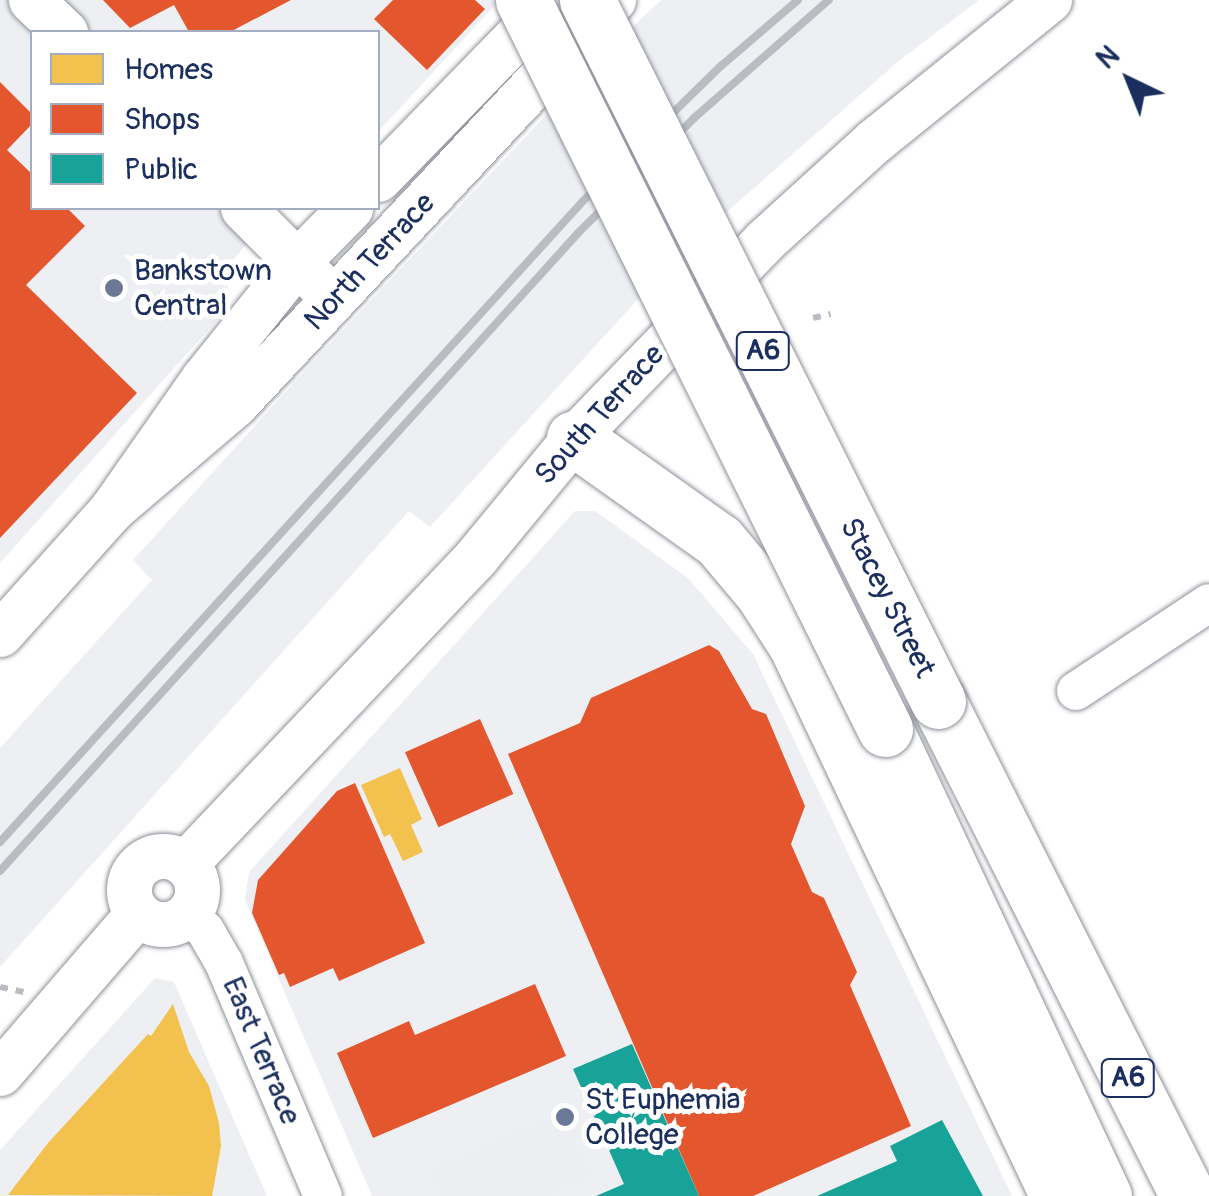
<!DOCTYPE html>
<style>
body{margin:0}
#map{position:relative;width:1209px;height:1196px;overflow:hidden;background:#fff;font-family:Pangolin,sans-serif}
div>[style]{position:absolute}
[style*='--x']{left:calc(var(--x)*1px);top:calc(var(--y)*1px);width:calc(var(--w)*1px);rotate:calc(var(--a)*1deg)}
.built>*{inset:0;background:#edeff3}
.green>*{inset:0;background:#edeef2}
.homes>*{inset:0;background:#f2c14e}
.shops>*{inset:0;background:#e4572e;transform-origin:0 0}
.public>*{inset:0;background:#17a398}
.path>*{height:6px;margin-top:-3px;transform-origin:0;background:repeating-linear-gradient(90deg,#b9bcc1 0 8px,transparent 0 16px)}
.roads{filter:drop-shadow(0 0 2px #8e929a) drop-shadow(0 0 2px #8e929a)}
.minor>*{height:38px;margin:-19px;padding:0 19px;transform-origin:19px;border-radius:19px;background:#fff}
.tertiary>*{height:45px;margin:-22.5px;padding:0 22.5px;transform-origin:22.5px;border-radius:22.5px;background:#fff}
.tertiary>.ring{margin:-22.5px;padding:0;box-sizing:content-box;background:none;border:45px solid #fff;border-radius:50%}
.trunk>*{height:55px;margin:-27.5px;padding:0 27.5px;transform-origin:27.5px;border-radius:27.5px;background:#fff}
.rail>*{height:8px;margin:-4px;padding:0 4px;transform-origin:4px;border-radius:4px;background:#b9bcc1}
.bridges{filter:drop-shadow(0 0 2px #8e929a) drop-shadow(0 0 2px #8e929a)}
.trunk-bridge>*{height:55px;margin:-27.5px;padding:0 27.5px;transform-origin:27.5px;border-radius:27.5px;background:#fff}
.dots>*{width:28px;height:28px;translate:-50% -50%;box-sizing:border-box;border:5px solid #fff;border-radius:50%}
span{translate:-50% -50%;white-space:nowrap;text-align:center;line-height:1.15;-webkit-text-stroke:10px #fff;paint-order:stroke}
.shield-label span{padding:2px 8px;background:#fff;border:2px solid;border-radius:8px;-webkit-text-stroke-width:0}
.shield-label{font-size:28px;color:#1b2f5e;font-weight:700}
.street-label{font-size:30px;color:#1b2f5e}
.poi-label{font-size:30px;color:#1b2f5e}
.left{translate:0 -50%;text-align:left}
.legend{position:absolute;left:30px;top:30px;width:350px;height:180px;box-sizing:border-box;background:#fff;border:2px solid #a4acbf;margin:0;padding:12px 18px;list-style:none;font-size:30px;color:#1b2f5e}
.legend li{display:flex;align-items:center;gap:20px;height:50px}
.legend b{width:50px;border:2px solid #a4acbf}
.north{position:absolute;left:1079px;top:30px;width:100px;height:100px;-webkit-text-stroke:8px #fff;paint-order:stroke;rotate:317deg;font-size:28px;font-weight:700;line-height:40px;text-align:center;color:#1b2f5e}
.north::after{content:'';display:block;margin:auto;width:35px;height:45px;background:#1b2f5e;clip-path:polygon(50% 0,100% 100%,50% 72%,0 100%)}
</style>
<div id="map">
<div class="built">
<div style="clip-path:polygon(0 0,493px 0,495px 5px,378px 132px,378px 32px,32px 32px,32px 208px,274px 208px,229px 266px,226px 310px,0 563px)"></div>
<div style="clip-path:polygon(661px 0,979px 0,900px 60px,682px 251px,430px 527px,409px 511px,0 967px,0 748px,152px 580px,133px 560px,312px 363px,596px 62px)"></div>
<div style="clip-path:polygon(575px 511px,595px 511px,688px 578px,753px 654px,1012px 1196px,372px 1196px,245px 900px,249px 872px)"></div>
<div style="clip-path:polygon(155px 978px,174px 982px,267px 1196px,0 1196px,0 1150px)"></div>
</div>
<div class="green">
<div style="clip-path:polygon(563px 1110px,592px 1177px,549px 1196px,439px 1196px,427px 1170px)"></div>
</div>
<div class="homes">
<div style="clip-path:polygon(400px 768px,422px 819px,411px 825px,423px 852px,403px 861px,390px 834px,384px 837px,361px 785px)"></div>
<div style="clip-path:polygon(173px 1004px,189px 1052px,209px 1086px,219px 1123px,221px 1146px,212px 1196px,8px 1195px,48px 1143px,148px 1034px,151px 1036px)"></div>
</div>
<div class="shops">
<div style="clip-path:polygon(103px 0,291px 0,230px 32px,189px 32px,174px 5px,130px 28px)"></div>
<div style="clip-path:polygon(393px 0,475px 0,485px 9px,427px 70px,374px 19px)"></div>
<div style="clip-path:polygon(0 82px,32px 114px,32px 124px,7px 150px,32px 174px,32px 208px,67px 208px,85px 226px,26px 285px,137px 393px,0 538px)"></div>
<div style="clip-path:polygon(709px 645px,719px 651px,752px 709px,766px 714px,805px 806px,791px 844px,812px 892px,824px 898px,857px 972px,850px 985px,911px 1126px,753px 1196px,699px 1196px,508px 754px,580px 723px,591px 698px)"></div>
<div style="left:480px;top:719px;width:82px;height:82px;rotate:66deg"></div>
<div style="clip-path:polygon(355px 783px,425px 943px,339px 981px,333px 968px,290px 987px,284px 973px,279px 975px,252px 913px,258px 880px,337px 791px)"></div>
<div style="clip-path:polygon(535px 984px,566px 1056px,373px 1138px,337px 1053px,409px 1021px,415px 1035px)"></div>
</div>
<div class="public">
<div style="clip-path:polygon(632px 1044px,699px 1196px,596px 1196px,624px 1184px,573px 1069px)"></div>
<div style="clip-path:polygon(942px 1120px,983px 1196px,817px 1196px,897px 1161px,890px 1146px)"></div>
</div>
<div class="path">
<div style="--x:813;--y:318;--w:18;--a:-13"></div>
<div style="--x:0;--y:987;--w:24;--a:12"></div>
</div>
<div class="roads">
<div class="minor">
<div style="--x:1076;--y:691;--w:159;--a:-33.5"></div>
<div style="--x:187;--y:914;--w:24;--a:42"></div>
<div style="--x:205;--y:930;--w:38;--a:60"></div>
<div style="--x:224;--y:963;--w:253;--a:67"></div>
</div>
<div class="tertiary">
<div style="--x:31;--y:0;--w:47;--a:43.3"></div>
<div style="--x:378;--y:179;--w:250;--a:-45.8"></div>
<div style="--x:243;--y:208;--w:107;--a:45"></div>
<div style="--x:112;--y:509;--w:163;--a:-40.5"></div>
<div style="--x:236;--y:403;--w:552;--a:-46.91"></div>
<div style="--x:0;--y:634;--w:168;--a:-48.1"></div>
<div style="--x:112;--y:509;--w:159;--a:-55"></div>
<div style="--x:203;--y:379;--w:150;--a:-51.2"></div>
<div style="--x:297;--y:262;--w:76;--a:-45.5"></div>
<div class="ring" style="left:129px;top:856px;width:23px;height:23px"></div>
<div style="--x:185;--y:864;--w:423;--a:-46.5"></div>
<div style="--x:476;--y:557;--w:154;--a:-50.5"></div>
<div style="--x:574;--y:438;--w:274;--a:-46"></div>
<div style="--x:764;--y:241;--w:149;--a:-42.3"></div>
<div style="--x:874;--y:141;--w:225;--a:-38.9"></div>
<div style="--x:0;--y:1073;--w:211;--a:-49.2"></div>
</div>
<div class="trunk">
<div style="--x:574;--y:438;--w:178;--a:35.4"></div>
<div style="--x:719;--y:541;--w:67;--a:49.9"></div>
<div style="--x:762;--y:592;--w:63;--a:57.3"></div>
<div style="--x:796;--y:645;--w:610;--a:64.57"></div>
<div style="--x:938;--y:701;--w:555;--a:63.2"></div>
<div style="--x:885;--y:729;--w:516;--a:64.88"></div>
</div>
</div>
<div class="rail">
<div style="--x:0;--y:842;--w:866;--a:-47.71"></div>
<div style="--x:583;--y:201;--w:193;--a:-44.4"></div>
<div style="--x:721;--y:66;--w:101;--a:-40.6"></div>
<div style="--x:0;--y:871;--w:862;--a:-47.82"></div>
<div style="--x:579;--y:232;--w:162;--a:-44.7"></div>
<div style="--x:694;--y:118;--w:179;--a:-41.2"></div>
</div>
<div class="bridges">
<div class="trunk-bridge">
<div style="--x:523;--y:0;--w:814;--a:63.59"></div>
<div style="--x:587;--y:0;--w:784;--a:63.4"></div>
</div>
</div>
<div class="dots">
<div style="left:114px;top:288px;background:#6b7896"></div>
<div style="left:565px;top:1117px;background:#6b7896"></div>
</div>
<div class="shield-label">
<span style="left:763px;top:351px">A6</span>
<span style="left:1128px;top:1078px">A6</span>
</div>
<div class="street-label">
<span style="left:370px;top:262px;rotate:-47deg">North Terrace</span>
<span style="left:600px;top:415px;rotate:-48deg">South Terrace</span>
<span style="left:887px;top:598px;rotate:63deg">Stacey Street</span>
<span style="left:261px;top:1051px;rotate:67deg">East Terrace</span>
</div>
<div class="poi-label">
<span class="left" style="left:134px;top:288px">Bankstown<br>Central</span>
<span class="left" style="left:585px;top:1117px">St Euphemia<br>College</span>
</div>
<ul class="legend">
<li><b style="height:28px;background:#f2c14e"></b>Homes</li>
<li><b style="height:28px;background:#e4572e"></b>Shops</li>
<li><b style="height:28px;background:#17a398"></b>Public</li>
</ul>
<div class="north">N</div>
</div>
